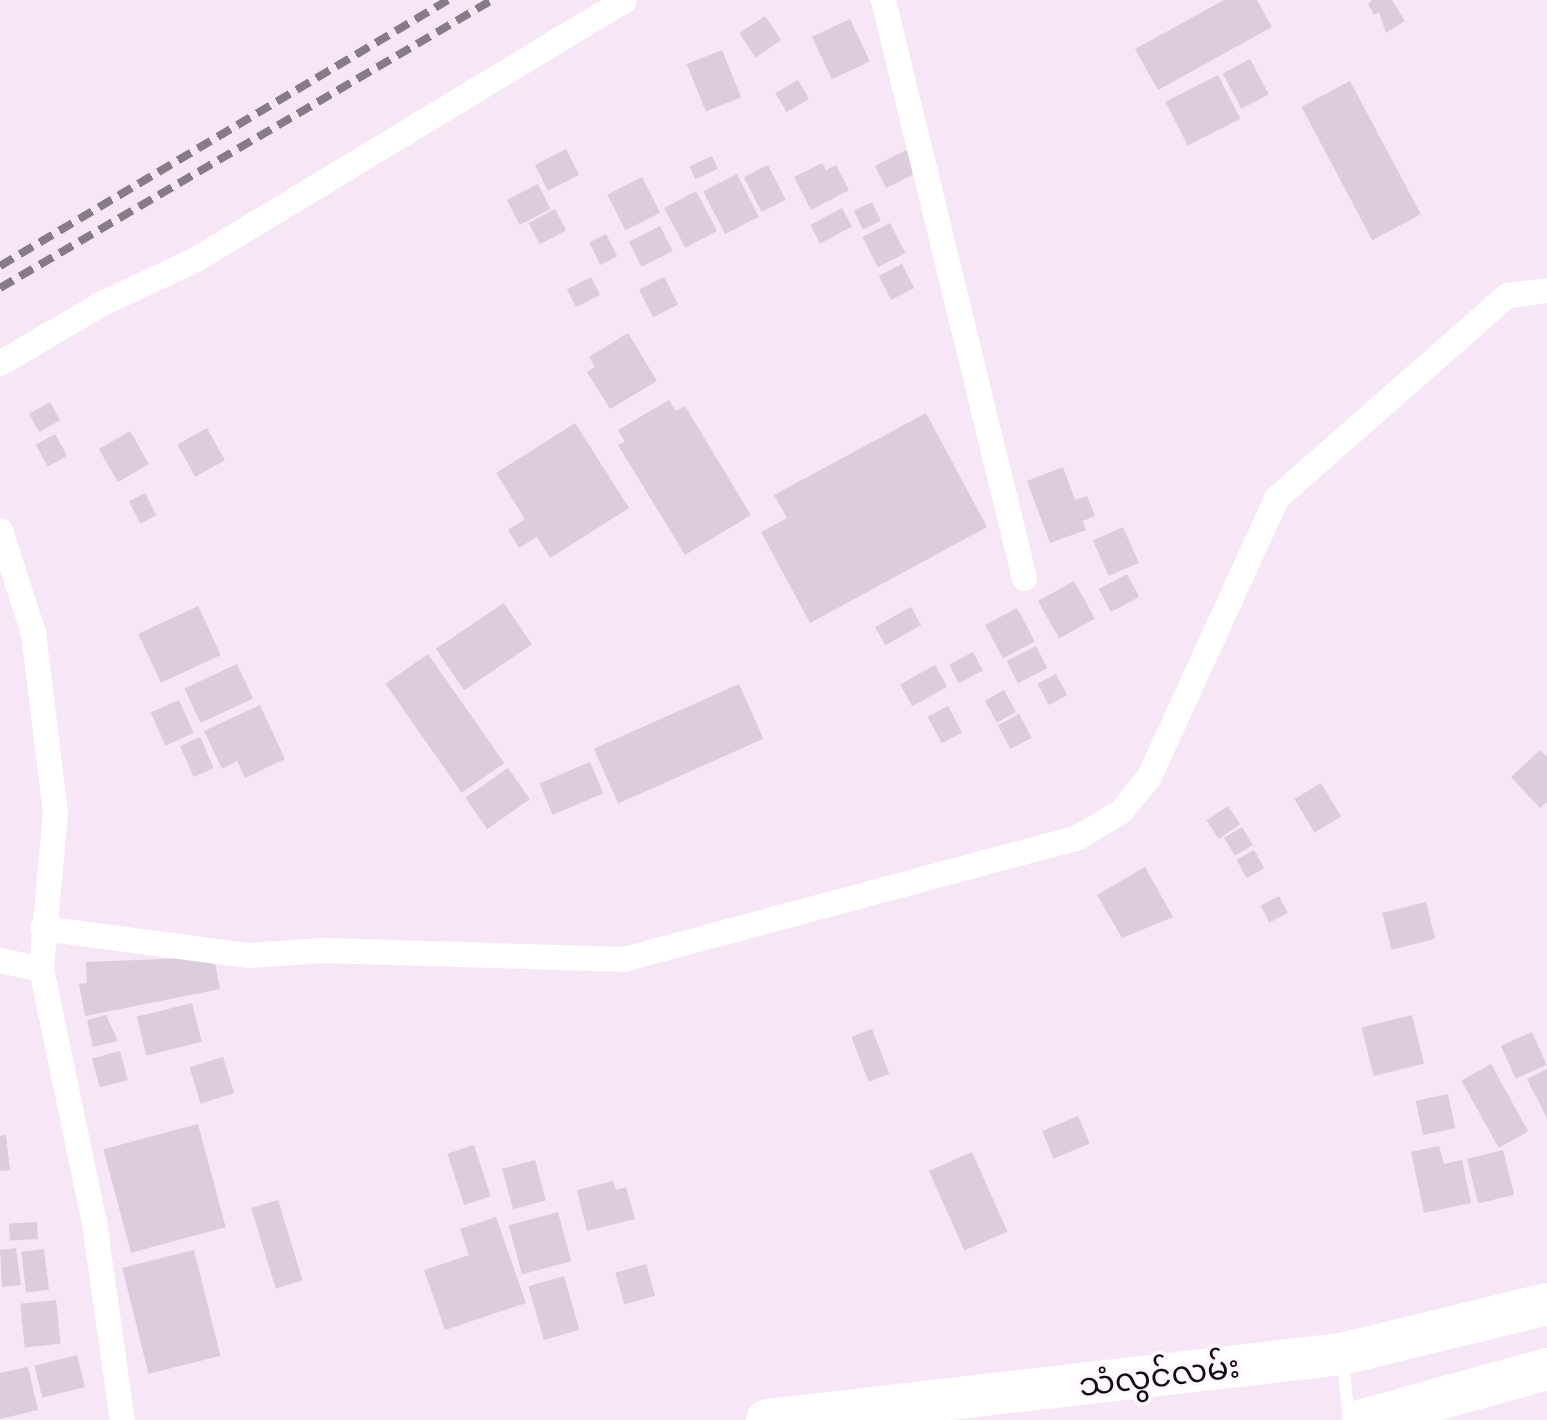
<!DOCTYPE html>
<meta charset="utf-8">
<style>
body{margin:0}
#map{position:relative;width:1547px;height:1420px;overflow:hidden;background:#f7e6f6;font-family:"IBM Plex Sans","Noto Sans Myanmar",sans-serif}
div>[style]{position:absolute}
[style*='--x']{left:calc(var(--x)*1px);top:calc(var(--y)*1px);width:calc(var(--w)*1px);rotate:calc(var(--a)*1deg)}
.building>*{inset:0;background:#dcccdc;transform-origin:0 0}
.lane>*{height:12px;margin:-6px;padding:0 6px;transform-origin:6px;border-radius:6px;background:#fff}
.street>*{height:25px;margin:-12.5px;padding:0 12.5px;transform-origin:12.5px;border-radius:12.5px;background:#fff}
.primary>*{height:42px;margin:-21px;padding:0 21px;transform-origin:21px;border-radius:21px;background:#fff}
.rail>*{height:8px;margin-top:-4px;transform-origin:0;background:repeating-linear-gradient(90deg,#867b86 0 15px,transparent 0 23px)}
span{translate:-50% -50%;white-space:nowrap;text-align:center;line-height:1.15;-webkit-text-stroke:8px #fef7fe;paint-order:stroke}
.street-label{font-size:32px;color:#120c12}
</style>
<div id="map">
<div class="building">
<div style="clip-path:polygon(1224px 0,1257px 0,1272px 27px,1158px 90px,1135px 49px)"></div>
<div style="clip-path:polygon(1372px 0,1392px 0,1405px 21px,1386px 33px,1379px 12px,1374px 15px,1368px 4px)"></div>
<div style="left:765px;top:16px;width:29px;height:31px;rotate:56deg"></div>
<div style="left:850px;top:19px;width:47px;height:42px;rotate:65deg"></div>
<div style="left:722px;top:50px;width:51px;height:38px;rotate:68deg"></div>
<div style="left:1250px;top:59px;width:40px;height:31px;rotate:62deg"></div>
<div style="left:1218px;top:75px;width:49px;height:59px;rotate:63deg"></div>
<div style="left:798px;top:80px;width:22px;height:26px;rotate:60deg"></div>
<div style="left:1350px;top:81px;width:151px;height:55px;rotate:62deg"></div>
<div style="left:566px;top:149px;width:29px;height:35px;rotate:63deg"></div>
<div style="left:906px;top:150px;width:25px;height:35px;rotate:63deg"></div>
<div style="left:712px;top:156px;width:14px;height:25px;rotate:65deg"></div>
<div style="clip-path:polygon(822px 163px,826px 170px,836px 165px,849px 190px,811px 210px,794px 177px)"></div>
<div style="left:768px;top:165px;width:39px;height:27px;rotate:63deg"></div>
<div style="left:737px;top:174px;width:48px;height:38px;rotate:63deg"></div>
<div style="left:642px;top:177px;width:40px;height:39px;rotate:63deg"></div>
<div style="left:538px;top:184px;width:28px;height:35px;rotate:63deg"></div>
<div style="left:696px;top:191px;width:45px;height:36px;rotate:62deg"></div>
<div style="left:872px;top:202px;width:21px;height:20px;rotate:65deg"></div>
<div style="left:842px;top:208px;width:21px;height:36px;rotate:62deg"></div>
<div style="left:555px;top:209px;width:24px;height:30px;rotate:62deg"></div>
<div style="left:890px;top:223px;width:34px;height:31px;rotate:63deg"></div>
<div style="left:660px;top:226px;width:28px;height:35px;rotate:63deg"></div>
<div style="left:606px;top:234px;width:25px;height:19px;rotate:63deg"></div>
<div style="left:902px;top:264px;width:27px;height:26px;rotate:63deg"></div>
<div style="left:591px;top:277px;width:20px;height:27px;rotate:63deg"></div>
<div style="left:664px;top:277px;width:31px;height:28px;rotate:63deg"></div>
<div style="clip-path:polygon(628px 333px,657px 381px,610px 409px,587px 372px,595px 367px,589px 357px)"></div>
<div style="clip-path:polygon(669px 400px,676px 411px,685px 406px,751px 515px,685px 555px,618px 445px,625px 442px,618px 430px)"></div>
<div style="left:50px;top:402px;width:21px;height:24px;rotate:61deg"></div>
<div style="clip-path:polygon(926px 413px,987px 527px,810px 623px,761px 532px,787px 518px,774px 495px)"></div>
<div style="clip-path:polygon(575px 423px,629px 508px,550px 558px,537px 537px,519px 548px,508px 530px,525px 519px,496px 473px)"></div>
<div style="left:207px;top:428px;width:37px;height:34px;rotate:61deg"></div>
<div style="left:130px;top:431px;width:38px;height:36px;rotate:60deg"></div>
<div style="left:55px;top:434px;width:25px;height:22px;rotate:61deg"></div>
<div style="clip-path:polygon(1063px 467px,1075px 500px,1087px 496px,1095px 516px,1083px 521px,1086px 530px,1050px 543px,1027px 481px)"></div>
<div style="left:145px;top:493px;width:25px;height:18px;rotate:63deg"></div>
<div style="left:1123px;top:527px;width:39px;height:33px;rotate:66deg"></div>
<div style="left:1127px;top:574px;width:26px;height:32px;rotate:62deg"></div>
<div style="left:1074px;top:581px;width:43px;height:41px;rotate:61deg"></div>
<div style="left:504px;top:603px;width:50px;height:82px;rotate:56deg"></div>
<div style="left:198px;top:606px;width:54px;height:66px;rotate:65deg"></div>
<div style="left:911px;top:607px;width:21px;height:41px;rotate:61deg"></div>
<div style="left:1017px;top:608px;width:38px;height:36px;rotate:62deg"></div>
<div style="left:1036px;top:646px;width:25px;height:33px;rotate:63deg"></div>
<div style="left:973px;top:652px;width:21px;height:27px;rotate:62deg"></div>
<div style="left:428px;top:654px;width:133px;height:52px;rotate:55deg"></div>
<div style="left:237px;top:664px;width:38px;height:58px;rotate:65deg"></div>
<div style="left:935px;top:665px;width:25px;height:40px;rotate:61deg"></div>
<div style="left:1056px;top:674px;width:24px;height:21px;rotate:62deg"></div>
<div style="left:739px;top:684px;width:60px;height:159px;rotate:66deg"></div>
<div style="left:1004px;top:690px;width:25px;height:22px;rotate:61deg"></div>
<div style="left:179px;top:700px;width:36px;height:31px;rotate:66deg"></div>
<div style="clip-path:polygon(260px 705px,285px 759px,245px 778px,237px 761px,222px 769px,204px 731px)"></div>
<div style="left:948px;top:706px;width:30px;height:23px;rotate:62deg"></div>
<div style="left:1019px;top:714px;width:27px;height:24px;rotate:62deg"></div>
<div style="left:200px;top:737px;width:34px;height:22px;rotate:66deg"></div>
<div style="clip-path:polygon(1540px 750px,1547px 757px,1547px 802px,1540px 808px,1511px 777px)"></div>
<div style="left:590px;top:762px;width:34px;height:55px;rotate:67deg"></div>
<div style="left:508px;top:768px;width:38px;height:52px;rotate:55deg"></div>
<div style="left:1321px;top:783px;width:39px;height:31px;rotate:59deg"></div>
<div style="left:1228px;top:806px;width:22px;height:26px;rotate:56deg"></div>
<div style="left:1242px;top:827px;width:21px;height:21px;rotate:59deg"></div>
<div style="left:1254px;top:850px;width:21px;height:20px;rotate:61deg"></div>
<div style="clip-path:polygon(1145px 867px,1173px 917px,1122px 938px,1097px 895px)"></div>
<div style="left:1279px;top:896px;width:19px;height:21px;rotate:62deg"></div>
<div style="left:1426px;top:902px;width:38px;height:45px;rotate:76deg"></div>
<div style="clip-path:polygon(214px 957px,220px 989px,85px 1016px,79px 984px,87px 983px,86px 962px)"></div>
<div style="left:192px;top:1003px;width:40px;height:57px;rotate:76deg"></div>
<div style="clip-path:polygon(106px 1015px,118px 1041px,93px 1047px,87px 1020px)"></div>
<div style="left:1412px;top:1015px;width:50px;height:52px;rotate:76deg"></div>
<div style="left:872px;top:1029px;width:48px;height:22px;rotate:69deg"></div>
<div style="left:1532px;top:1032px;width:36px;height:34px;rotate:66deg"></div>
<div style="left:120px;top:1051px;width:30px;height:29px;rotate:75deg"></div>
<div style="left:223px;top:1057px;width:38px;height:35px;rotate:73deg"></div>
<div style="left:1491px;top:1064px;width:77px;height:34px;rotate:61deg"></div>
<div style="clip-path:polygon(1547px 1069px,1547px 1118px,1527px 1079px)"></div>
<div style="left:1448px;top:1094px;width:35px;height:33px;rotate:78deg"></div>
<div style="left:1078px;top:1116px;width:30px;height:39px;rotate:67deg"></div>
<div style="left:198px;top:1124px;width:107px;height:98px;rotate:75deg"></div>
<div style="clip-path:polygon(6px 1135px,10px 1170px,0 1171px,0 1136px)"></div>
<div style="left:474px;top:1145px;width:54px;height:28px;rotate:72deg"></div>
<div style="clip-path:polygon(1439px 1146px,1444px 1164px,1462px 1160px,1471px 1203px,1424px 1213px,1411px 1152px)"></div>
<div style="left:1503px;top:1150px;width:46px;height:37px;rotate:76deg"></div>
<div style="left:972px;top:1152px;width:87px;height:47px;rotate:66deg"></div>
<div style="left:535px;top:1160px;width:42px;height:34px;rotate:75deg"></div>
<div style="clip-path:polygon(613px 1181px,616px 1190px,626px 1187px,635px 1219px,587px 1231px,577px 1190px)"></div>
<div style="left:278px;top:1200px;width:84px;height:28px;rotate:73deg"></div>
<div style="left:558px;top:1212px;width:51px;height:51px;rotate:75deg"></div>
<div style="clip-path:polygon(496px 1217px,526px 1303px,445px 1330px,424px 1270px,469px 1255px,460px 1229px)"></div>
<div style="left:37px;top:1222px;width:17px;height:28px;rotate:87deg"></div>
<div style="clip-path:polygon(16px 1248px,21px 1285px,2px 1287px,0 1250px)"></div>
<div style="left:44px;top:1249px;width:41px;height:23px;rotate:83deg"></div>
<div style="left:194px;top:1250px;width:109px;height:74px;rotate:76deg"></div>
<div style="left:646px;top:1264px;width:33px;height:32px;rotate:74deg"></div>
<div style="left:564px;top:1276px;width:56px;height:37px;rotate:74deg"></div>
<div style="left:56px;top:1300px;width:44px;height:36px;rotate:84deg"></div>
<div style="left:77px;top:1355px;width:33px;height:44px;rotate:76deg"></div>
<div style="clip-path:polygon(28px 1367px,38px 1410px,0 1419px,0 1373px)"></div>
</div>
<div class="lane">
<div style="--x:1343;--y:1361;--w:59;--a:84.2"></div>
</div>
<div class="street">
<div style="--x:883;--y:0;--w:595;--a:76.29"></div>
<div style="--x:0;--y:363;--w:116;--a:-30.5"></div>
<div style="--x:100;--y:304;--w:104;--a:-25.1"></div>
<div style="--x:194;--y:260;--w:502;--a:-31.16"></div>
<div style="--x:0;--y:530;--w:108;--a:72.2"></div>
<div style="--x:33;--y:633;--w:180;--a:83"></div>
<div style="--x:55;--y:812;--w:158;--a:95.1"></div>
<div style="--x:41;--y:969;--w:258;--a:78.2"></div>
<div style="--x:94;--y:1222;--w:200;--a:82"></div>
<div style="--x:42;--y:928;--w:208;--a:7.5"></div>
<div style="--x:248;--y:955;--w:76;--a:-3.8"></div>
<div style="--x:324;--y:950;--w:299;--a:1.7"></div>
<div style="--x:623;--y:959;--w:469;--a:-15"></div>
<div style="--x:1076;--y:838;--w:52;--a:-31"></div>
<div style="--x:1121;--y:811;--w:45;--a:-51.3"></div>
<div style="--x:1149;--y:776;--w:306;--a:-65.4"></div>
<div style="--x:1276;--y:498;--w:308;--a:-41.3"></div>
<div style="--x:1507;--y:295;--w:40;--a:-7.1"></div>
<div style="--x:0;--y:960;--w:42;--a:12.4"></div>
</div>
<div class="primary">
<div style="--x:767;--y:1420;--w:579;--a:-6.55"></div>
<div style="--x:1342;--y:1354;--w:211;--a:-13.7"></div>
<div style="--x:1363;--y:1420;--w:191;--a:-15.5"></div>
</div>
<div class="rail">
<div style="--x:0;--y:266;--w:521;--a:-30.7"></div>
<div style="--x:0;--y:288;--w:570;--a:-30.34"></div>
</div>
<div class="street-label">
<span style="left:1159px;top:1375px;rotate:-7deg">သံလွင်လမ်း</span>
</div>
</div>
